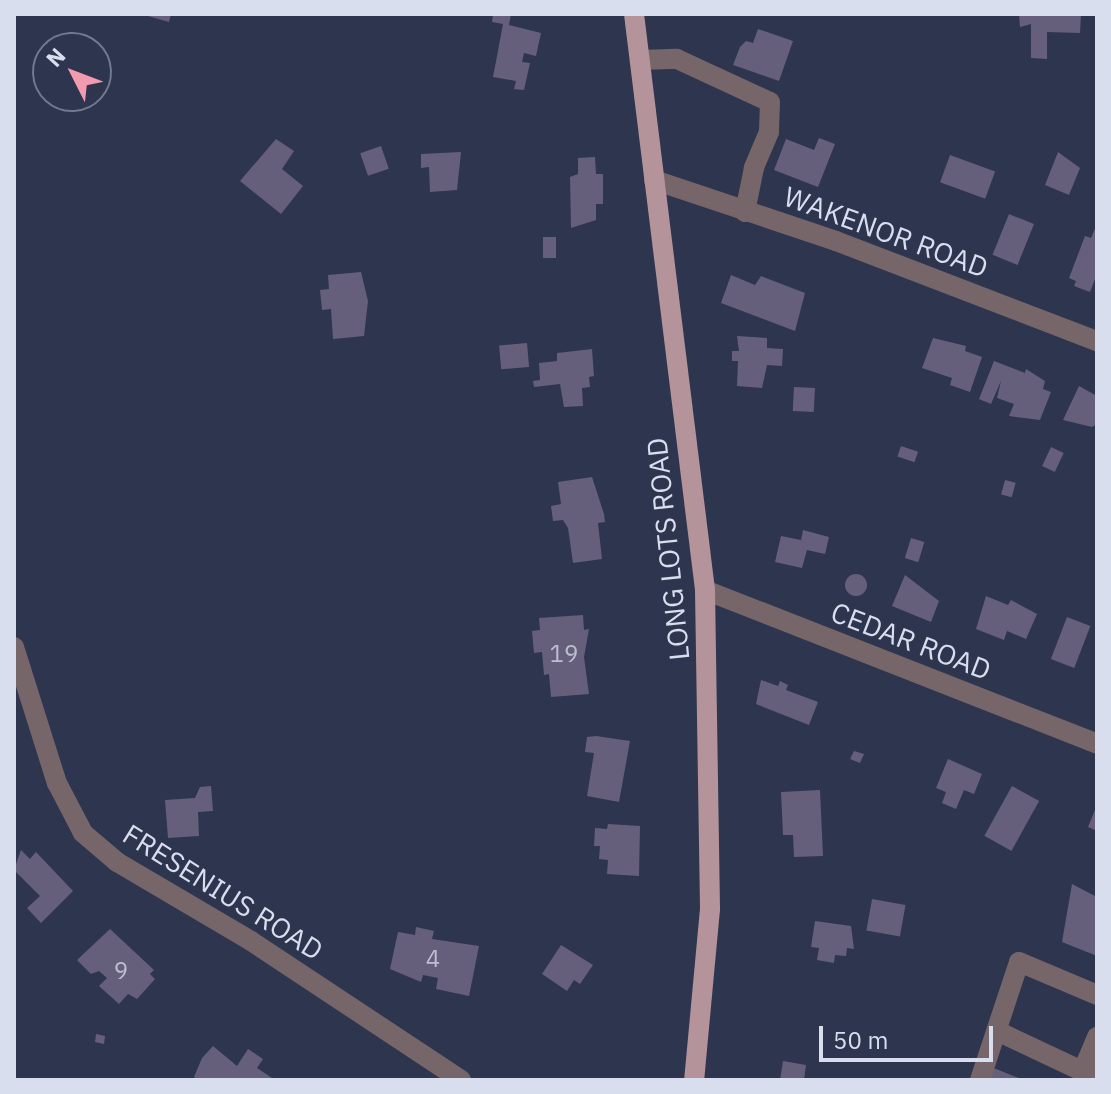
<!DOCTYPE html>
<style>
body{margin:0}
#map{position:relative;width:1111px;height:1094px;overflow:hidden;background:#2e354e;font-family:"IBM Plex Sans",sans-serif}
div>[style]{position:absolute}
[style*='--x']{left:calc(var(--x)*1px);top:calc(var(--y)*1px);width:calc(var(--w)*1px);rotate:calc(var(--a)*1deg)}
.building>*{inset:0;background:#665f7b;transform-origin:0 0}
.round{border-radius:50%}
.minor>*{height:20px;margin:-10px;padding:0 10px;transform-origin:10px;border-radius:10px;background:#766669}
.major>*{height:20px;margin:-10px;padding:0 10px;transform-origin:10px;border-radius:10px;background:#b4949a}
span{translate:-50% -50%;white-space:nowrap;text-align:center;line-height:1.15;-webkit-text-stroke:7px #2e354e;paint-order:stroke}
.number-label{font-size:24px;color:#bcbed1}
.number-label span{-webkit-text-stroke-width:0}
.street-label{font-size:28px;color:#d8deee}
.frame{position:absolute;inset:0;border:16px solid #d8deee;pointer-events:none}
.north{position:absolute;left:32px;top:32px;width:80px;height:80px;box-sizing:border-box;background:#2e354e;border:2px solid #72798e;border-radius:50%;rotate:312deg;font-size:22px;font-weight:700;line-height:32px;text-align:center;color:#d8deee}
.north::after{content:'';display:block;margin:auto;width:28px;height:36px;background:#f29aae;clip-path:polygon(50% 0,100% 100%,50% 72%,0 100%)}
.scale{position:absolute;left:819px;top:1026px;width:174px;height:36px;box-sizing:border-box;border:4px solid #d8deee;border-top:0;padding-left:10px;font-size:24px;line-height:28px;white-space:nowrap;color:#d8deee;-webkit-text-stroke:6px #2e354e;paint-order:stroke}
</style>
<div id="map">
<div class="building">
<div style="clip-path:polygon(141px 14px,171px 14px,169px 22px)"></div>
<div style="clip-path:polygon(493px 14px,511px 14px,509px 25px,541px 33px,536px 56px,524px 53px,522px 62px,530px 63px,524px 90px,514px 89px,516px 81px,493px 77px,503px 24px,492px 22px)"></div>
<div style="clip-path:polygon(1019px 14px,1081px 14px,1080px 33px,1047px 32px,1047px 59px,1031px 58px,1031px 24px,1020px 27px)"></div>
<div style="clip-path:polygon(758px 29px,793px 41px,779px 81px,733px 65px,740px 47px,746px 41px,753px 43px)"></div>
<div style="clip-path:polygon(819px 138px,835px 144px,818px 187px,774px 170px,786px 139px,814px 150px)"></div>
<div style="clip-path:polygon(276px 139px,294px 151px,282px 169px,303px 186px,281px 214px,240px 181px)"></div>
<div style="left:381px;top:146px;width:24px;height:22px;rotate:71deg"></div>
<div style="clip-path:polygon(461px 152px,457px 190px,430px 192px,429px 167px,421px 168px,421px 154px)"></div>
<div style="clip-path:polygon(1058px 152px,1080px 168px,1069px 195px,1045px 185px)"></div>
<div style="left:950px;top:155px;width:48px;height:29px;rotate:20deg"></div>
<div style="clip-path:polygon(595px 157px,596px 174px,603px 174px,603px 204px,596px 204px,596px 220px,571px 228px,570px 177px,578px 174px,578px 158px)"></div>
<div style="left:1009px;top:214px;width:27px;height:44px;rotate:22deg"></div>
<div style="clip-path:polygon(1097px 224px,1097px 274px,1090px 292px,1074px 286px,1076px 281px,1069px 278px,1085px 236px,1091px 238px)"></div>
<div style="left:543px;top:237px;width:13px;height:21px"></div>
<div style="clip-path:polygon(361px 272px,368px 301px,364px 336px,333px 339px,331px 309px,322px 310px,320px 290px,329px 289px,328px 275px)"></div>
<div style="clip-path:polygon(731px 275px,755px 285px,761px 276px,805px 293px,795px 331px,721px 303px)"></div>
<div style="clip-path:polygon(737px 336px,767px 338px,767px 348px,783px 349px,782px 366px,767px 365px,762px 388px,737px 386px,738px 361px,732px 361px,732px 351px,739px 351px)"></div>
<div style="clip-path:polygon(933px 338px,966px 346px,965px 351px,982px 357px,970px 392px,950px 385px,952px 378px,922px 368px)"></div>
<div style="left:527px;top:343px;width:24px;height:28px;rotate:85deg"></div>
<div style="clip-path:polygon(592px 349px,594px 376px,589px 377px,590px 387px,582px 388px,583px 406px,564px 407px,560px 384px,534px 387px,533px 381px,540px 380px,539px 363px,557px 361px,557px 353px)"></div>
<div style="clip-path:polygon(994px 361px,1025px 373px,1026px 369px,1045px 381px,1043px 389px,1051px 392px,1040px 420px,1009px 416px,1014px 404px,997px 398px,1001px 381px,991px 404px,979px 399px)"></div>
<div style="clip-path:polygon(1079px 386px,1097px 396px,1097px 424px,1092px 427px,1063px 420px)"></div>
<div style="left:794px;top:387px;width:21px;height:24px;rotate:3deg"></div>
<div style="left:901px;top:446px;width:18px;height:11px;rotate:19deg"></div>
<div style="left:1051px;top:447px;width:14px;height:21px;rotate:25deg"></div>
<div style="clip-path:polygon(592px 477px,604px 514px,605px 522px,598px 523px,602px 559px,573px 563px,568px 528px,563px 520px,553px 521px,551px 506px,561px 504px,558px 482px)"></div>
<div style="left:1005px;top:480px;width:11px;height:15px;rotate:15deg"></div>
<div style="clip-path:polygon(803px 530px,829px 537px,825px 554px,807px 550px,802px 568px,775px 562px,781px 536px,801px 540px)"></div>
<div style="left:911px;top:538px;width:14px;height:21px;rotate:17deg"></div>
<div class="round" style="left:845px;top:574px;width:22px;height:22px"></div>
<div style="clip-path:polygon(905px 575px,939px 601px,931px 622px,892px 606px)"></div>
<div style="clip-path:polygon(986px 596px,1008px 605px,1011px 600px,1037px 614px,1026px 639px,1007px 631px,1004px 640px,976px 629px)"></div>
<div style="clip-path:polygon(583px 615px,584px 630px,589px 629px,584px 657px,589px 694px,551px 697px,549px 674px,544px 675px,542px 652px,534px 653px,532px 631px,540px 630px,539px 618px)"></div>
<div style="left:1067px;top:617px;width:25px;height:45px;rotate:21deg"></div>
<div style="clip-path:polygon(761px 680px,778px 686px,780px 681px,788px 685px,786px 690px,818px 702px,809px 725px,756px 704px)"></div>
<div style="clip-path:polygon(596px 736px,630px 741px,619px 802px,587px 796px,594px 753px,585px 752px,587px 737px)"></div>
<div style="clip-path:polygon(854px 751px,864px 754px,860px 763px,850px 759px)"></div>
<div style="clip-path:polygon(948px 759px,982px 774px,974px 794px,964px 790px,956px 809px,942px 803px,946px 792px,936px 788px)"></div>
<div style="clip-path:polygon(211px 786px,213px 811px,198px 812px,199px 836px,168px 838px,165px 800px,195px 798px,200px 787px)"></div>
<div style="left:1012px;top:786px;width:31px;height:57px;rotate:29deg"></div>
<div style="clip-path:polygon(820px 790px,823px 856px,794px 857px,793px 835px,783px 835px,781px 792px)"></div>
<div style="clip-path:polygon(1097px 805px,1097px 831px,1088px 827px)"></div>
<div style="clip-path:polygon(608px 824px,640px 826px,639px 876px,607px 874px,608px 860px,599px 859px,600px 846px,594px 846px,595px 828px,607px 829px)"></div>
<div style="clip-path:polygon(21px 850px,30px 859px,36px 852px,73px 891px,41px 923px,27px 908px,40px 896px,14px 870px)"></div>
<div style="clip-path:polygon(1072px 884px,1097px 897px,1097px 956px,1062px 942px)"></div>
<div style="left:872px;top:899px;width:34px;height:32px;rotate:10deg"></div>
<div style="clip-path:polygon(815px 921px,851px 926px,854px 949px,847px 948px,846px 956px,835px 955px,834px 963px,817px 960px,819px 948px,811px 947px)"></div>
<div style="clip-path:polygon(416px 927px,434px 931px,432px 939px,479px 946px,469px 996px,436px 989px,438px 978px,423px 975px,421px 982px,390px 969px,398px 932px,415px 935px)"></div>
<div style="clip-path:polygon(110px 929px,154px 970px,150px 974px,155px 979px,137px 999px,128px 994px,119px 1004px,99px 986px,107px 978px,99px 971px,91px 974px,77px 960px)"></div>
<div style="clip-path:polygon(561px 945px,593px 965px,580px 984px,574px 980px,567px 991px,542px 974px)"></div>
<div style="clip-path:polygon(96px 1034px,105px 1036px,104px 1044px,95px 1042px)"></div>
<div style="clip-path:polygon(213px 1046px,237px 1066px,248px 1049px,263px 1059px,257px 1068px,275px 1080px,198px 1080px,194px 1077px,202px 1058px)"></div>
<div style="clip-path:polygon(783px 1061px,806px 1065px,804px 1080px,780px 1080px)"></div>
<div style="clip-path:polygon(991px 1067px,1024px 1080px,987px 1080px)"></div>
</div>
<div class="minor">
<div style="--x:640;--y:60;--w:37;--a:-2"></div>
<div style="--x:677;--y:59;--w:102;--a:24.8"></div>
<div style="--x:770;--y:102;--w:30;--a:92"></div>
<div style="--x:769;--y:132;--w:39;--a:113"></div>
<div style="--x:754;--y:168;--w:45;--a:101.6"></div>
<div style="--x:654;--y:180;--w:192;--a:18.5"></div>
<div style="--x:836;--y:241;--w:280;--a:21"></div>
<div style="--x:705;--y:590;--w:421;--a:21.4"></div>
<div style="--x:14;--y:647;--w:143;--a:72.5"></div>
<div style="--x:57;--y:783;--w:56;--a:62.5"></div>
<div style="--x:83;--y:833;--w:45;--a:40.5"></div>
<div style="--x:117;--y:862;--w:156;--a:30.5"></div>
<div style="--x:251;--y:941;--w:252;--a:33.5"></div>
<div style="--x:997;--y:1031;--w:110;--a:25.2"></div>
<div style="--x:1083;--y:1070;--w:36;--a:-67"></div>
<div style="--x:980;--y:1080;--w:124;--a:-71.7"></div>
<div style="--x:1019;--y:962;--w:85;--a:22.9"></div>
</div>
<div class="major">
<div style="--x:634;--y:14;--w:580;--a:82.97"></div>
<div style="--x:705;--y:590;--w:319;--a:89.1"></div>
<div style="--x:710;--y:909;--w:172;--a:95.3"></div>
</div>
<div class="number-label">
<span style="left:564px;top:654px">19</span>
<span style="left:433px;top:959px">4</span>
<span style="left:121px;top:971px">9</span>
</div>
<div class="street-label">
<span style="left:886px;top:232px;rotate:20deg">WAKENOR ROAD</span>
<span style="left:668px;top:549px;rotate:-96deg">LONG LOTS ROAD</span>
<span style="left:911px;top:641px;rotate:21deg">CEDAR ROAD</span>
<span style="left:223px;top:892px;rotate:32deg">FRESENIUS ROAD</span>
</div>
<div class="frame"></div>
<div class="north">N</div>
<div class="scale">50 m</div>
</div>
